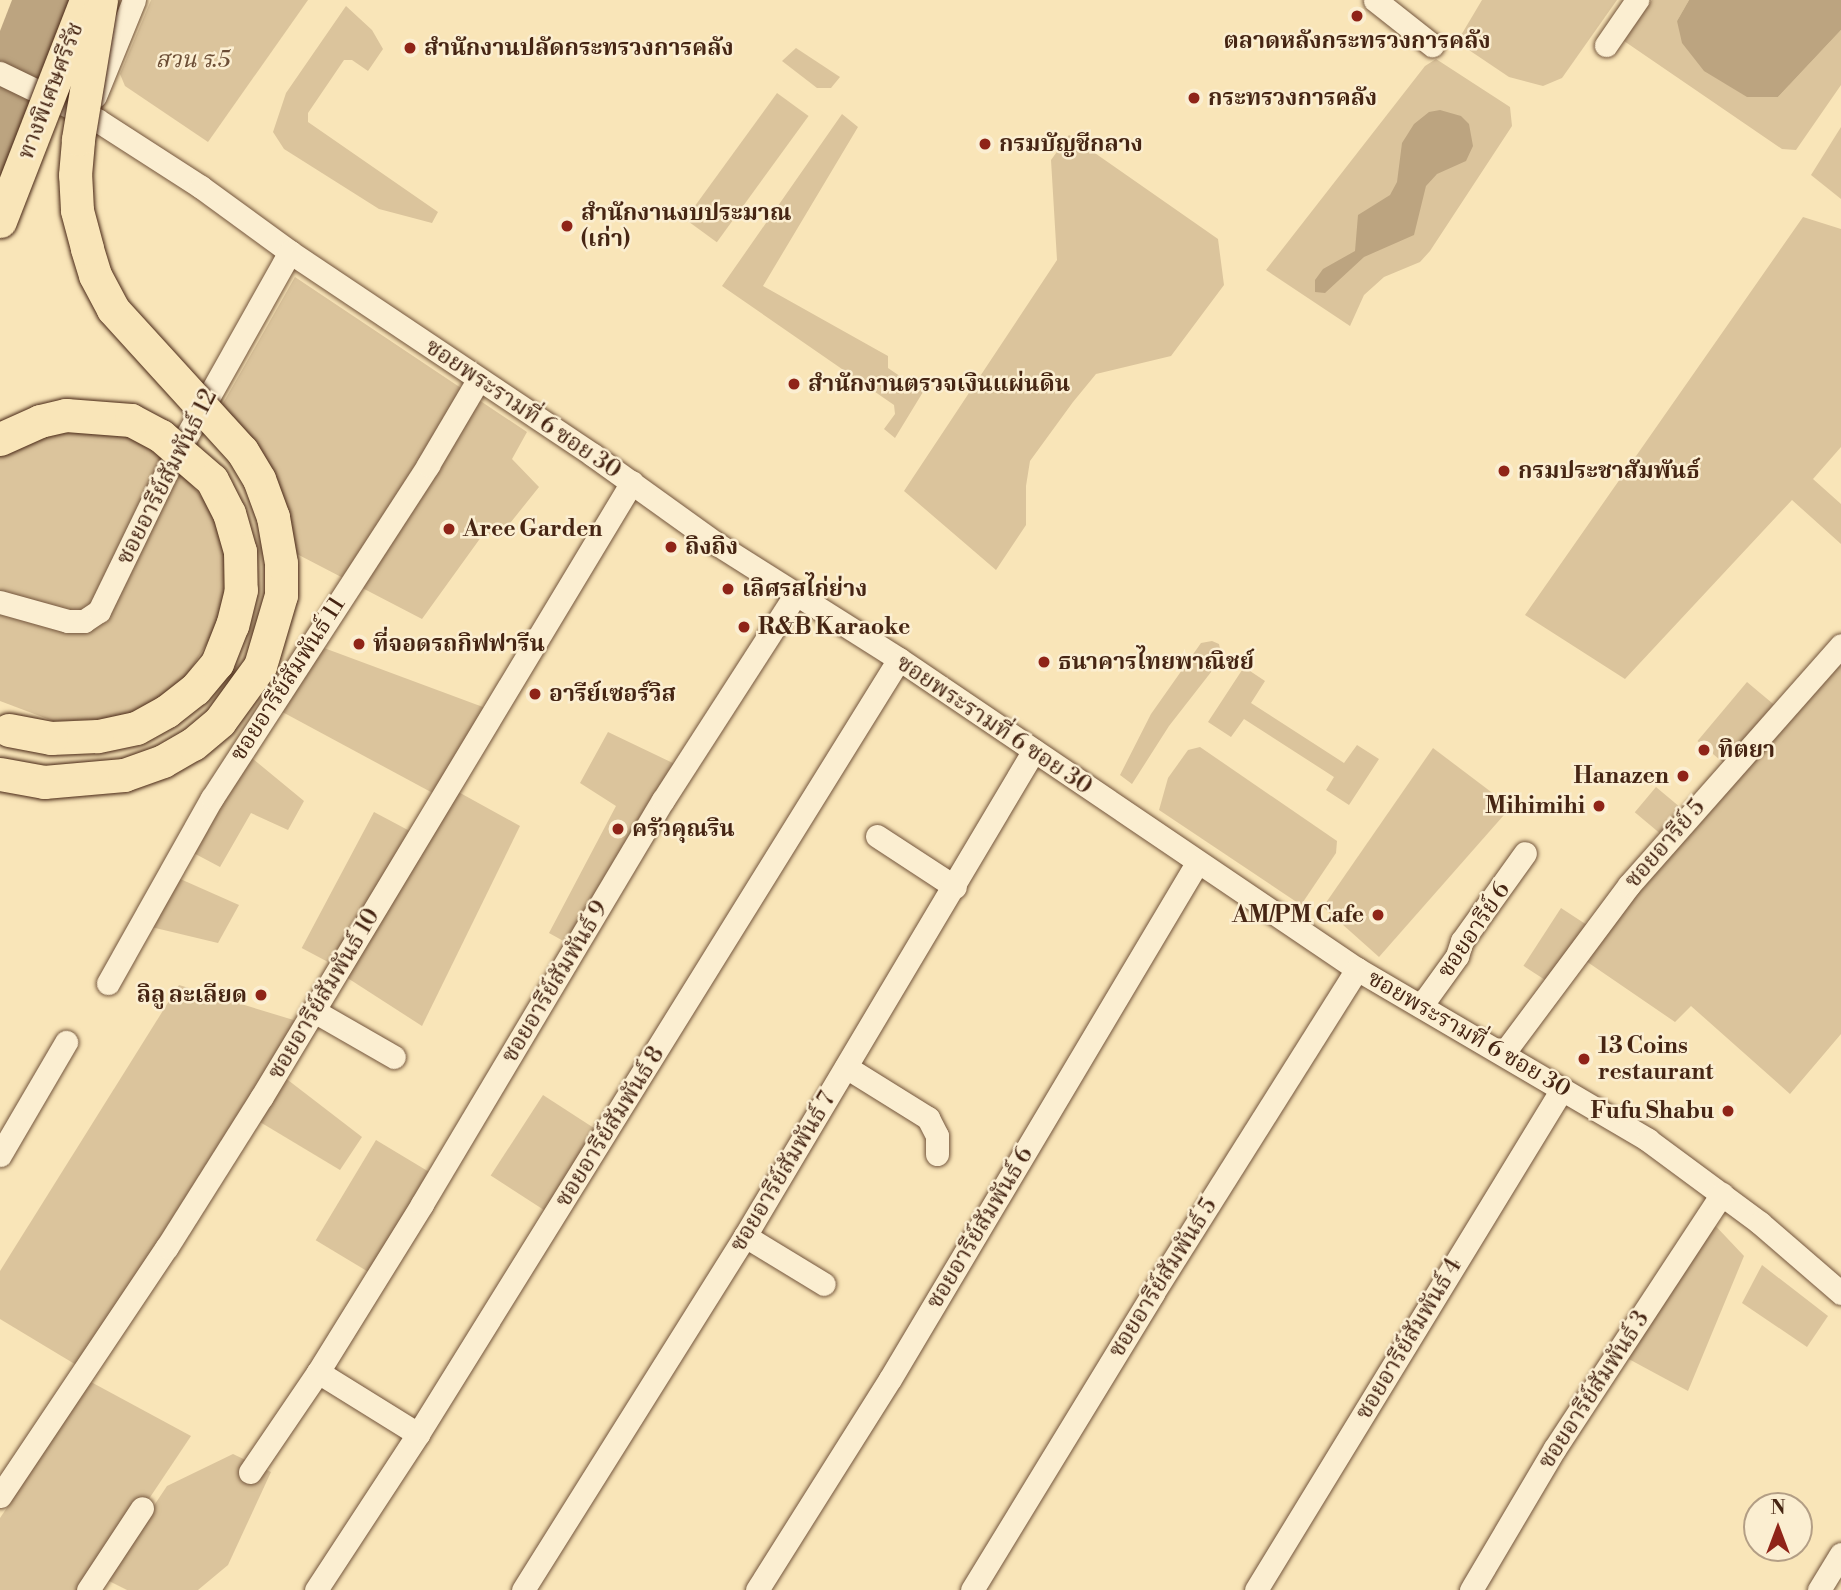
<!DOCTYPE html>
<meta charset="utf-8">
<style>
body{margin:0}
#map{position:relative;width:1841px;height:1590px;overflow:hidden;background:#f9e5b8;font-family:"Libre Bodoni","Noto Serif Thai",serif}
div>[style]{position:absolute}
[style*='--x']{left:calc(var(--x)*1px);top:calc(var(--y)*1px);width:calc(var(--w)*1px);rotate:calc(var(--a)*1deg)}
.green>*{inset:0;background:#dbc49c;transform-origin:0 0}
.water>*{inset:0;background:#bca480}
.roads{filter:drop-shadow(0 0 2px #73553c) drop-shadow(0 0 2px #73553c)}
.minor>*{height:23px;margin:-11.5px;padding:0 11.5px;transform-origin:11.5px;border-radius:11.5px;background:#fbeed1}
.bridges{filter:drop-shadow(0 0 2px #462513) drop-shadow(0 0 2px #462513)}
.highway-bridge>*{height:33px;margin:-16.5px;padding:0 16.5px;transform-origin:16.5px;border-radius:16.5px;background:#f9e5b8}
.dots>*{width:19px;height:19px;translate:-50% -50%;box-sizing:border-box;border:4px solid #fbeed1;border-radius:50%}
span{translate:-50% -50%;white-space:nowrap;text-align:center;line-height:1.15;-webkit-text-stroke:5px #fbeed1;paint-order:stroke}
.poi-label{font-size:23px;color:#462513;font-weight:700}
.left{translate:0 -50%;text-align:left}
.right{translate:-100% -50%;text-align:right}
.park-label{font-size:23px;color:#6b4d35;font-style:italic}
.street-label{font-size:23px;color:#462513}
.north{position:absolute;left:1743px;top:1492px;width:70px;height:70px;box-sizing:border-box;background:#fbeed1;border:2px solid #b39e85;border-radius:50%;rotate:0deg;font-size:19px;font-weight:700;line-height:28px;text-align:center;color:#462513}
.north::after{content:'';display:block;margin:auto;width:24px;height:32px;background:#8f2418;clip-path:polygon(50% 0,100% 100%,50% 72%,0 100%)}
</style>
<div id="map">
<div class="green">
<div style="clip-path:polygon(151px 0,308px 0,208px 142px,125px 86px,120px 74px)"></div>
<div style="clip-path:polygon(1482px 0,1617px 0,1562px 78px,1543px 86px,1509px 77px,1457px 42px)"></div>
<div style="clip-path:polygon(1652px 0,1689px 0,1677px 21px,1778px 97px,1841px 30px,1841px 85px,1796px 150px,1782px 149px,1624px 41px)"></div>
<div style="clip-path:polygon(346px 6px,372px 30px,383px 49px,368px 71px,352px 60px,344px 60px,308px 113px,308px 122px,438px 212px,432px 223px,379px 209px,284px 149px,273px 132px,286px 93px)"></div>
<div style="clip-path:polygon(796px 48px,840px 77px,831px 88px,817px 88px,782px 61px)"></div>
<div style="clip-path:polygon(1436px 59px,1510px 107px,1512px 126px,1430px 251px,1420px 262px,1384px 277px,1364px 295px,1350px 326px,1266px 270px,1425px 66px)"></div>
<div style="left:777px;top:93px;width:39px;height:156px;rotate:36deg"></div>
<div style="clip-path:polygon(842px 114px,858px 127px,763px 286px,879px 351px,888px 356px,888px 368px,923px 392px,895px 438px,884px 429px,895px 414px,894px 405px,722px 286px)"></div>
<div style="clip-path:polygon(1841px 127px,1841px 199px,1811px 175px)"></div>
<div style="clip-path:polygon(1069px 135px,1218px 239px,1224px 285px,1171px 356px,1096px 374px,1073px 402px,1030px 461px,1026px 486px,1026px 525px,996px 570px,904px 491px,1057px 260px,1051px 160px)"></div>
<div style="clip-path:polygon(1803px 217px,1841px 229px,1841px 447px,1813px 479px,1841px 504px,1841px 544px,1792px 500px,1625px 679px,1525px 615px)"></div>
<div style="clip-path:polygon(295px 277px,527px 432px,512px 459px,539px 487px,499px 537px,484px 533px,422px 619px,295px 553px,222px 405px)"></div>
<div style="clip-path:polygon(0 420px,123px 429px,158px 445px,210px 507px,226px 550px,227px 591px,216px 629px,180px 686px,121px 718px,53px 721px,0 701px)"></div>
<div style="clip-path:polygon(1212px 641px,1219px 644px,1222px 658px,1169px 726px,1132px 784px,1120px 775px,1151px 714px,1201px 643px)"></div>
<div style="clip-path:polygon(316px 645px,491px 710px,442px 798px,275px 708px)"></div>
<div style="clip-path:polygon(1841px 657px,1841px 1034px,1790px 1094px,1691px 1006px,1675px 1022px,1583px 959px,1630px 895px)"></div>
<div style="clip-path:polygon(1244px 667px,1265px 681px,1251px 703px,1344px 763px,1357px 745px,1379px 759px,1349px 805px,1326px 790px,1334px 777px,1244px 719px,1231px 737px,1208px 722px)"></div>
<div style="left:1747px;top:682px;width:40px;height:77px;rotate:40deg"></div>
<div style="clip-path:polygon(608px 732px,677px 765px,567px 943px,549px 933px,616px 806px,580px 783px)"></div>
<div style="clip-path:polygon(1200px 747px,1337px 841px,1336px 853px,1301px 905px,1159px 810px,1168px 778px,1188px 750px)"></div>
<div style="clip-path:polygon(1433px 748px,1511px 807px,1379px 957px,1323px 907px)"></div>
<div style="clip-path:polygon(247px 754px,304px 801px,288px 830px,251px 813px,220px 867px,186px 849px)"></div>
<div style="left:1656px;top:787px;width:35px;height:33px;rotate:40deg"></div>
<div style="clip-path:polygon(453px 789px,520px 826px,422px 1026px,346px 977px)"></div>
<div style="left:374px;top:812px;width:41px;height:154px;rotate:28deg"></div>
<div style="clip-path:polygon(178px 878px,239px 905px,218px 943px,147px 926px)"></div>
<div style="left:1561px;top:908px;width:31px;height:69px;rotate:33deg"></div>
<div style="clip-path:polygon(179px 985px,300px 1022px,78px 1366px,0 1319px,0 1271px)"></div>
<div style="clip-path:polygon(284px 1077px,362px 1137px,340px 1170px,260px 1122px)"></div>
<div style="left:543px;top:1095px;width:69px;height:96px;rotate:33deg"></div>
<div style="left:376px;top:1140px;width:66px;height:117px;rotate:31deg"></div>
<div style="clip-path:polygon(1710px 1220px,1744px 1256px,1688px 1391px,1625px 1357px)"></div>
<div style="clip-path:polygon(1762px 1265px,1828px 1316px,1807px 1347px,1742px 1303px)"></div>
<div style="clip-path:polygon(91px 1382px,191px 1436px,88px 1590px,0 1590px,0 1518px)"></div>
<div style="clip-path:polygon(233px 1454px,271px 1472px,228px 1565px,198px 1590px,127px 1590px,105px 1579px,167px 1486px)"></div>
</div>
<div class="water">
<div style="clip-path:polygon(12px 0,71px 0,0 179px,0 31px)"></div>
<div style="clip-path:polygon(1689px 0,1841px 0,1841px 30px,1778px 97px,1747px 97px,1704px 71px,1682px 43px,1677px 21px)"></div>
<div style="clip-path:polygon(1440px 110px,1461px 116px,1469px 124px,1473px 146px,1466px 161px,1437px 174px,1426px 186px,1414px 235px,1364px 257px,1325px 293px,1315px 292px,1315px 280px,1323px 269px,1355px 251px,1358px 215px,1390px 195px,1397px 182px,1402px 143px,1414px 124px,1429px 112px)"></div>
</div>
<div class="roads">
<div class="minor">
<div style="--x:1375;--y:0;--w:73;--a:38.3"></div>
<div style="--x:1606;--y:45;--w:55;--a:-55.4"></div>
<div style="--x:0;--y:73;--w:108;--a:25.9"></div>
<div style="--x:97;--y:120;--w:124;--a:32.8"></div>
<div style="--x:201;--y:187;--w:110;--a:36.1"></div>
<div style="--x:290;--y:252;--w:365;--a:33.8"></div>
<div style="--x:593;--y:455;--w:153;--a:35.7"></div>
<div style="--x:717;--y:544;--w:215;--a:32.3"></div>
<div style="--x:899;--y:659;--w:553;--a:34.09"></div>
<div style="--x:1357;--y:969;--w:338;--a:30.4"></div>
<div style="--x:1648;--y:1140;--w:139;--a:36.5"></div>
<div style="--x:1760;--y:1223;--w:107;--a:40.8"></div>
<div style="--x:95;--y:96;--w:104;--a:-67.9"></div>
<div style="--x:0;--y:602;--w:71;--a:15.6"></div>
<div style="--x:68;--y:621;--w:16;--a:0"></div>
<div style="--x:84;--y:621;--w:18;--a:-34"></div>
<div style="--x:99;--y:611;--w:158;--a:-64.1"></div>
<div style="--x:168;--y:469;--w:249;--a:-60.7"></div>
<div style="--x:877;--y:836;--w:93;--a:33.2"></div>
<div style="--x:108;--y:983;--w:212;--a:-60.7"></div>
<div style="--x:212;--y:798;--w:397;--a:-57"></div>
<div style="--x:428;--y:465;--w:99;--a:-59.5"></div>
<div style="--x:1421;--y:1006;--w:62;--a:-54.2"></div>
<div style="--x:1457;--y:956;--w:16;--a:-72"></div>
<div style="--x:1462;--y:941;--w:108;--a:-54.4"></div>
<div style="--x:314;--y:1011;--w:92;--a:29.9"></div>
<div style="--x:1503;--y:1054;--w:211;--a:-53.3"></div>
<div style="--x:1629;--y:885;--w:320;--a:-48.5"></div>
<div style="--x:846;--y:1067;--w:97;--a:31.9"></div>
<div style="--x:928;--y:1118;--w:20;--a:63"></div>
<div style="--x:937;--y:1136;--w:18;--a:90"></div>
<div style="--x:0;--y:1155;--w:131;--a:-59.7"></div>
<div style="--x:745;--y:1236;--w:92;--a:31.3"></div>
<div style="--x:318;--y:1372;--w:118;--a:31.8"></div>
<div style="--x:250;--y:1472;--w:121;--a:-55.8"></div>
<div style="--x:318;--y:1372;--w:198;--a:-58.2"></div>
<div style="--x:422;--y:1204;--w:470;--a:-59.2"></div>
<div style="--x:663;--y:800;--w:244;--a:-57.2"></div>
<div style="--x:0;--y:1496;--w:300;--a:-56.2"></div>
<div style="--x:167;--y:1247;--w:176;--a:-57.8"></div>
<div style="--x:261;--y:1098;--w:719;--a:-58.94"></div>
<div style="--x:88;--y:1590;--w:98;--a:-56.6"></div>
<div style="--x:316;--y:1590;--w:186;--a:-56.8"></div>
<div style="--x:418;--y:1434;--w:912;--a:-58.17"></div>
<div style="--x:523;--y:1590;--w:418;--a:-57.9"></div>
<div style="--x:745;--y:1236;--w:565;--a:-59.26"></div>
<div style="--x:757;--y:1590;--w:249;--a:-57.8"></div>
<div style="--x:890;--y:1379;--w:600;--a:-59.25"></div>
<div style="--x:972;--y:1590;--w:348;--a:-58.6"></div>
<div style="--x:1153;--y:1293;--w:383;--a:-57.8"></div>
<div style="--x:1256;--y:1590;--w:587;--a:-58.58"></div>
<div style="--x:1471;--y:1590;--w:165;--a:-59.4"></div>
<div style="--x:1555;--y:1448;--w:304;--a:-56.7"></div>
<div style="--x:1819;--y:1590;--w:42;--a:-58.6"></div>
</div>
</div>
<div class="bridges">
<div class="highway-bridge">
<div style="--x:0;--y:221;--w:237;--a:-68.7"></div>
<div style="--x:0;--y:439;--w:44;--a:-24.2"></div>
<div style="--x:40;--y:421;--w:27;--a:-13"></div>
<div style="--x:66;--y:415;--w:65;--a:4.4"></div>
<div style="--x:131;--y:420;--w:34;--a:28"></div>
<div style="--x:161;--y:436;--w:67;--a:40.8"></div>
<div style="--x:212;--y:480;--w:37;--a:63"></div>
<div style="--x:229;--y:513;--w:40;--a:74"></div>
<div style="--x:240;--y:551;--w:39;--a:89"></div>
<div style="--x:241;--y:590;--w:36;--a:104"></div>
<div style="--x:232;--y:625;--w:41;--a:111.5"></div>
<div style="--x:217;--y:663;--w:34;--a:130"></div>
<div style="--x:195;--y:689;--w:36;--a:142"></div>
<div style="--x:167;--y:711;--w:35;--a:151"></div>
<div style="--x:136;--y:728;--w:40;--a:168"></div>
<div style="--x:97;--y:736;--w:46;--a:177.5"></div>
<div style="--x:51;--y:738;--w:43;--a:-169.2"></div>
<div style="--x:0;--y:774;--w:45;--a:10.3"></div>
<div style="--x:44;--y:782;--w:80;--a:-5"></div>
<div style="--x:124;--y:775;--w:41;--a:-19.7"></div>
<div style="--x:163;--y:761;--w:34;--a:-30"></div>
<div style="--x:193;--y:744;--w:35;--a:-40"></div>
<div style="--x:220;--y:721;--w:68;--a:-54"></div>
<div style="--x:260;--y:666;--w:74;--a:-73.5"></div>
<div style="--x:281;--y:595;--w:32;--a:-90"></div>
<div style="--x:281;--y:563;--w:47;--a:-99.9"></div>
<div style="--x:273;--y:517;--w:40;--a:-110.2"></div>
<div style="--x:259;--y:479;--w:33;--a:-121"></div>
<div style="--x:242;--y:451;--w:192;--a:-132.3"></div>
<div style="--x:113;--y:309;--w:38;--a:-118"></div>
<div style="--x:95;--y:275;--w:28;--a:-107"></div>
<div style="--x:87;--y:248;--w:39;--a:-105"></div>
<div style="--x:77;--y:210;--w:35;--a:-93"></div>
<div style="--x:75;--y:175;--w:36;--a:-85"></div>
<div style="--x:78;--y:139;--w:141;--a:-80.6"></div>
</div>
</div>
<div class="dots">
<div style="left:1357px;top:16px;background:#8f2418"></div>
<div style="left:410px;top:48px;background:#8f2418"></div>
<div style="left:1194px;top:98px;background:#8f2418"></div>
<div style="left:985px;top:144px;background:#8f2418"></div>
<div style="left:567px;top:226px;background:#8f2418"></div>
<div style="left:794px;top:384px;background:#8f2418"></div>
<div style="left:1504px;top:471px;background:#8f2418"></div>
<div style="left:449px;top:529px;background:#8f2418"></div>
<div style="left:671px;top:547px;background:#8f2418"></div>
<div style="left:728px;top:589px;background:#8f2418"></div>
<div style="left:744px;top:627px;background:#8f2418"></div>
<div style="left:359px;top:644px;background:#8f2418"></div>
<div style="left:1044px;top:662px;background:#8f2418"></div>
<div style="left:535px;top:694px;background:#8f2418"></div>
<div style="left:1704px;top:750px;background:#8f2418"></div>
<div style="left:1683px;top:776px;background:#8f2418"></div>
<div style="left:1599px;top:806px;background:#8f2418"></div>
<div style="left:618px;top:829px;background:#8f2418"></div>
<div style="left:1378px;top:915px;background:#8f2418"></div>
<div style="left:261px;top:995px;background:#8f2418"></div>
<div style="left:1584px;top:1059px;background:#8f2418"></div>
<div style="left:1728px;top:1111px;background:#8f2418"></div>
</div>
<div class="poi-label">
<span style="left:1357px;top:41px">ตลาดหลังกระทรวงการคลัง</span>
<span class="left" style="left:424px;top:48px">สำนักงานปลัดกระทรวงการคลัง</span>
<span class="left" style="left:1208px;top:98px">กระทรวงการคลัง</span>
<span class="left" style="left:999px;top:144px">กรมบัญชีกลาง</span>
<span class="left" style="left:581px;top:226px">สำนักงานงบประมาณ<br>(เก่า)</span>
<span class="left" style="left:808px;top:384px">สำนักงานตรวจเงินแผ่นดิน</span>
<span class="left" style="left:1518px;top:471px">กรมประชาสัมพันธ์</span>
<span class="left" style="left:463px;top:529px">Aree Garden</span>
<span class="left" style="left:685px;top:547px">ถิงถิง</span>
<span class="left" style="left:742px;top:589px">เลิศรสไก่ย่าง</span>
<span class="left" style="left:758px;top:627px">R&amp;B Karaoke</span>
<span class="left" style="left:373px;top:644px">ที่จอดรถกิฟฟารีน</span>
<span class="left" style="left:1058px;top:662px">ธนาคารไทยพาณิชย์</span>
<span class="left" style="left:549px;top:694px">อารีย์เซอร์วิส</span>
<span class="left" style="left:1718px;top:750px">ทิตยา</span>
<span class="right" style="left:1669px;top:776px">Hanazen</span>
<span class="right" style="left:1585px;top:806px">Mihimihi</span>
<span class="left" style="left:632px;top:829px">ครัวคุณริน</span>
<span class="right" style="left:1364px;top:915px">AM/PM Cafe</span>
<span class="right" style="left:247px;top:995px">ลิลู ละเลียด</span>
<span class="left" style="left:1598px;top:1059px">13 Coins<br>restaurant</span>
<span class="right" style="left:1714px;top:1111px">Fufu Shabu</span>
</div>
<div class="park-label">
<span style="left:193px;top:60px">สวน ร.5</span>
</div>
<div class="street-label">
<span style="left:51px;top:91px;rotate:-69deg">ทางพิเศษศรีรัช</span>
<span style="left:523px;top:409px;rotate:34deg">ซอยพระรามที่ 6 ซอย 30</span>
<span style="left:167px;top:477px;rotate:-63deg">ซอยอารีย์สัมพันธ์ 12</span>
<span style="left:288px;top:679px;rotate:-57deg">ซอยอารีย์สัมพันธ์ 11</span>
<span style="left:994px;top:725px;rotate:34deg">ซอยพระรามที่ 6 ซอย 30</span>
<span style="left:1665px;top:844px;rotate:-49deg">ซอยอารีย์ 5</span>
<span style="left:1474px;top:930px;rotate:-56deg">ซอยอารีย์ 6</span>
<span style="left:555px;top:982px;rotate:-59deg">ซอยอารีย์สัมพันธ์ 9</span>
<span style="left:324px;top:994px;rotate:-59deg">ซอยอารีย์สัมพันธ์ 10</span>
<span style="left:1469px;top:1034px;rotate:30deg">ซอยพระรามที่ 6 ซอย 30</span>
<span style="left:610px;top:1127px;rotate:-58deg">ซอยอารีย์สัมพันธ์ 8</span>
<span style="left:783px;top:1172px;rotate:-59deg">ซอยอารีย์สัมพันธ์ 7</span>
<span style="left:980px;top:1228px;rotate:-59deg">ซอยอารีย์สัมพันธ์ 6</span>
<span style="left:1163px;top:1278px;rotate:-58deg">ซอยอารีย์สัมพันธ์ 5</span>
<span style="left:1409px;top:1339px;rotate:-59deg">ซอยอารีย์สัมพันธ์ 4</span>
<span style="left:1594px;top:1390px;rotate:-57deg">ซอยอารีย์สัมพันธ์ 3</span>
</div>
<div class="north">N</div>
</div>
